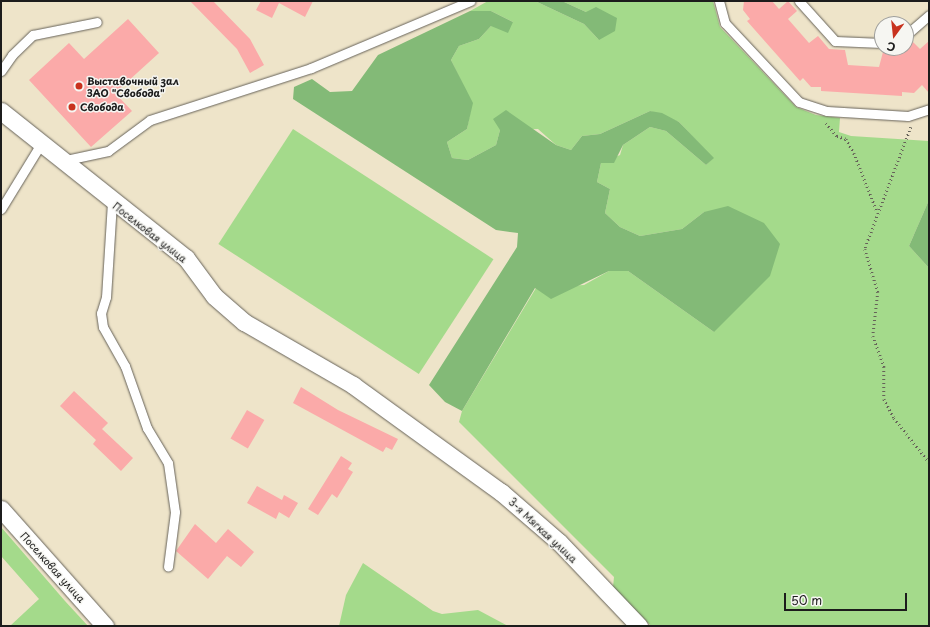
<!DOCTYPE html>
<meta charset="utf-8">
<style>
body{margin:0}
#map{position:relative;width:930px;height:627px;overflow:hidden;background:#eee4c9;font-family:"Playpen Sans",sans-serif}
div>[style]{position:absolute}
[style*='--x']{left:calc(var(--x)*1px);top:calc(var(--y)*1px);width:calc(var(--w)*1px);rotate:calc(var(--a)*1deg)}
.green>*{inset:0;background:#a4da8b;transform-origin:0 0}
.forest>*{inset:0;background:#83ba77}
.building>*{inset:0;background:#fbaaa9;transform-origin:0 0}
.path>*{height:2.5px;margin-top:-1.25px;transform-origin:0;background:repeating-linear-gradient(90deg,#666259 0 1px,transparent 0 4px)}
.roads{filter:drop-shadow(0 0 1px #666259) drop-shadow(0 0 1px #666259)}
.service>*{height:9px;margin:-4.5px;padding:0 4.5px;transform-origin:4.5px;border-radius:4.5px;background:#fff}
.minor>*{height:17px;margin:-8.5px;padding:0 8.5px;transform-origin:8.5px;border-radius:8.5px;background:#fff}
.dots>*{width:11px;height:11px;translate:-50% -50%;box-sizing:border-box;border:2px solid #f6f6f2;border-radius:50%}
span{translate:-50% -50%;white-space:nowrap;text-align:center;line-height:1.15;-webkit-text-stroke:3px #f6f6f2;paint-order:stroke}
.poi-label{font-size:10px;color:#1c1c1c;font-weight:700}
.left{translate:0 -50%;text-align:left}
.street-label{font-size:10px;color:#1c1c1c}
.frame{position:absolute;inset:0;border:2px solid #1c1c1c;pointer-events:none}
.north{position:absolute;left:874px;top:16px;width:40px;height:40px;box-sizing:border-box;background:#f6f6f2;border:1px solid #9f9f9c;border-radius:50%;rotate:195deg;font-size:11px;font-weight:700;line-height:16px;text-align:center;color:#1c1c1c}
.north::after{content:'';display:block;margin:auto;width:14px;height:18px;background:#c8321e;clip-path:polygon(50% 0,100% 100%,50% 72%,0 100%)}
.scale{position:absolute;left:784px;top:593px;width:123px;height:18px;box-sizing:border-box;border:2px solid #1c1c1c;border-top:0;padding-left:5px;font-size:12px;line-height:14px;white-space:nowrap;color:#1c1c1c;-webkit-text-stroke:3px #f6f6f2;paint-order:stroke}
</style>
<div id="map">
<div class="green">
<div style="clip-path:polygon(488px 1px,535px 1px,584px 24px,599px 40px,586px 12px,562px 1px,713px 1px,720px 27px,796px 107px,816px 115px,840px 118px,839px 132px,851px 136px,929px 141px,929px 200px,909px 246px,929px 268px,929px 626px,651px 626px,613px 587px,614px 577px,459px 422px,462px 411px,536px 288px,584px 285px,609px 271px,628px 271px,714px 332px,704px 212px,682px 229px,640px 236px,620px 227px,605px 213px,610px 189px,597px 182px,601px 163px,620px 155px,623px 145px,650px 127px,666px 131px,706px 165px,713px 158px,679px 122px,650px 111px,600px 134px,582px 136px,571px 150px,556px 145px,538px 129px,500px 130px,496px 145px,468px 160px,452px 158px,447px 142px,467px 129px,472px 103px,451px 60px,459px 46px,479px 39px,491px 26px,513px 22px,491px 11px,470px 11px)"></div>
<div style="left:293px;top:129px;width:239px;height:137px;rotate:33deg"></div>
<div style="clip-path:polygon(1px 527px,65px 601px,88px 626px,10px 626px,39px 599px,1px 556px)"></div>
<div style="clip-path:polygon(363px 563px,433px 611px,442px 614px,478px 610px,508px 626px,339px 626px,346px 595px)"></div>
</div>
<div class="forest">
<div style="clip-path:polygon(535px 1px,562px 1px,586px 12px,596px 7px,617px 18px,615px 31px,599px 40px,584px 24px)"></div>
<div style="clip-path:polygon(470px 11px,491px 11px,513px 22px,508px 33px,491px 26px,479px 39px,459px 46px,451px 60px,473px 103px,467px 129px,447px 142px,452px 158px,468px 160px,496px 145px,500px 130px,493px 119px,506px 110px,556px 145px,571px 150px,582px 136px,600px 134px,650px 111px,662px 113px,679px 122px,714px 158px,706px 165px,666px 131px,650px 127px,623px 145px,614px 163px,601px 163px,597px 182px,610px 189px,605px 213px,620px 227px,640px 236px,682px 229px,704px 212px,728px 206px,764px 223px,780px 244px,770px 276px,714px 332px,628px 271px,609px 271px,551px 299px,535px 288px,462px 411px,445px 402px,429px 385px,517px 247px,518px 233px,496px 230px,293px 99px,294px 87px,312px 79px,330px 92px,352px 91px,378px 55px)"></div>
<div style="clip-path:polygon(929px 200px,929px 268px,909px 246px)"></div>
</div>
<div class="building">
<div style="clip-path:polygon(190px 1px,213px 1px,250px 39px,264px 65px,250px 73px,237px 49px)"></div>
<div style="clip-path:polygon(261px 1px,313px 1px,305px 17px,279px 3px,272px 18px,256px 10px)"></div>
<div style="clip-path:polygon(744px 1px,772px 1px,779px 9px,788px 1px,797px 11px,788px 19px,809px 43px,818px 36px,829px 49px,845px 50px,848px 65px,879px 67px,883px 52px,899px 53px,912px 41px,920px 49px,929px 41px,929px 93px,922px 85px,914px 93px,902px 92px,902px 96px,821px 91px,821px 87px,811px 87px,803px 78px,800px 81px,747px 21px,750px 19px,743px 10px)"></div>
<div style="clip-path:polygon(128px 19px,159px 53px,115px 93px,132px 111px,91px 147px,29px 80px,69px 43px,84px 59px)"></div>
<div style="clip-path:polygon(301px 387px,338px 410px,398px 439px,392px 450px,386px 447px,383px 452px,293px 403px)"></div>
<div style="clip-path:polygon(74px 391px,108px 423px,102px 429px,133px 458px,121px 471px,93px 444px,96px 440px,60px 406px)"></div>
<div style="left:247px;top:410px;width:20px;height:33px;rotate:30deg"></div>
<div style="clip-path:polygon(341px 456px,352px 463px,348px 469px,353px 472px,337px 498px,332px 494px,318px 515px,308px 509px)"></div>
<div style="clip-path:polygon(257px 486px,282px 500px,284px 495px,298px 503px,289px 518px,279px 512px,276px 519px,247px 503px)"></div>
<div style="clip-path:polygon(195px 524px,216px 543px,228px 529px,254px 552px,241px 567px,227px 556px,208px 579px,176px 551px)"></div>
</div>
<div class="path">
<div style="--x:826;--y:123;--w:17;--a:50"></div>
<div style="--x:837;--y:136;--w:9;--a:18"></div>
<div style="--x:846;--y:139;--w:16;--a:60"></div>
<div style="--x:854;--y:153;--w:62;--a:68.4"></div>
<div style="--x:911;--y:127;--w:130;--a:110.7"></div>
<div style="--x:865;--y:249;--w:45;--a:73.2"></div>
<div style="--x:878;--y:292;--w:44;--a:96.5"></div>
<div style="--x:873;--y:336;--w:33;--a:70"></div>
<div style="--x:884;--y:367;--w:32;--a:90"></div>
<div style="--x:884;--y:399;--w:21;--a:62"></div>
<div style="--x:894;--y:418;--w:56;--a:51.5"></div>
</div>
<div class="roads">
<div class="service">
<div style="--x:719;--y:1;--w:23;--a:75"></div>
<div style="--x:725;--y:23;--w:108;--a:46.9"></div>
<div style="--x:799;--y:102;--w:29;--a:18"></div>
<div style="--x:827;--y:111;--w:81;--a:3.5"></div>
<div style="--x:908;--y:116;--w:22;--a:-18"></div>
<div style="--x:799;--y:1;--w:54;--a:48"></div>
<div style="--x:835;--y:41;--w:47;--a:2.4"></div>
<div style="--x:906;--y:35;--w:30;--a:-41"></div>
<div style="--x:1;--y:71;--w:19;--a:-55"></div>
<div style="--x:12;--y:55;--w:29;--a:-44"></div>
<div style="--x:33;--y:35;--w:65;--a:-11.5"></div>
<div style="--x:66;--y:160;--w:43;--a:-12.1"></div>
<div style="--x:108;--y:151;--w:52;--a:-36.4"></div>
<div style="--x:150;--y:120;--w:169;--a:-17.9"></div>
<div style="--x:311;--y:68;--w:173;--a:-22.8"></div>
<div style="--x:112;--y:202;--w:95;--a:93.6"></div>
<div style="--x:106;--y:297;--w:17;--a:107"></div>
<div style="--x:101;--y:313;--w:14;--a:82"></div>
<div style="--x:103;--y:327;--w:45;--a:60.6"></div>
<div style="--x:125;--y:366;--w:66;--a:70.5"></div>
<div style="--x:147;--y:428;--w:41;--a:59"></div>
<div style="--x:168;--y:463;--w:49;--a:81.9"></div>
<div style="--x:175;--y:512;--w:55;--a:97.3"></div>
<div style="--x:1;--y:209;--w:79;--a:-58.5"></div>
</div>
<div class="minor">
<div style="--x:1;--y:111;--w:236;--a:38.5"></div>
<div style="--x:186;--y:258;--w:47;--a:53.6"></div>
<div style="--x:214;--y:296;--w:40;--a:41"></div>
<div style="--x:244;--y:322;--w:126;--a:30"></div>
<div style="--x:353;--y:385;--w:183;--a:35.9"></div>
<div style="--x:501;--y:492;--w:77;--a:40.8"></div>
<div style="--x:559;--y:542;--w:116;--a:46.4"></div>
<div style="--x:1;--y:509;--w:157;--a:48.4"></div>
</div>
</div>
<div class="dots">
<div style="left:79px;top:86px;background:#c8321e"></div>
<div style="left:72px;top:107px;background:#c8321e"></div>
</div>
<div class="poi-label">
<span class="left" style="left:87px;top:86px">Выставочный зал<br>ЗАО "Свобода"</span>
<span class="left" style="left:80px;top:107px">Свобода</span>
</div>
<div class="street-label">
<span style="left:150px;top:232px;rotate:38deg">Поселковая улица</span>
<span style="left:543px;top:530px;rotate:43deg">3-я Мягкая улица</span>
<span style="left:53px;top:567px;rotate:48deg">Поселковая улица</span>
</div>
<div class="frame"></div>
<div class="north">С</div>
<div class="scale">50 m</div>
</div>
